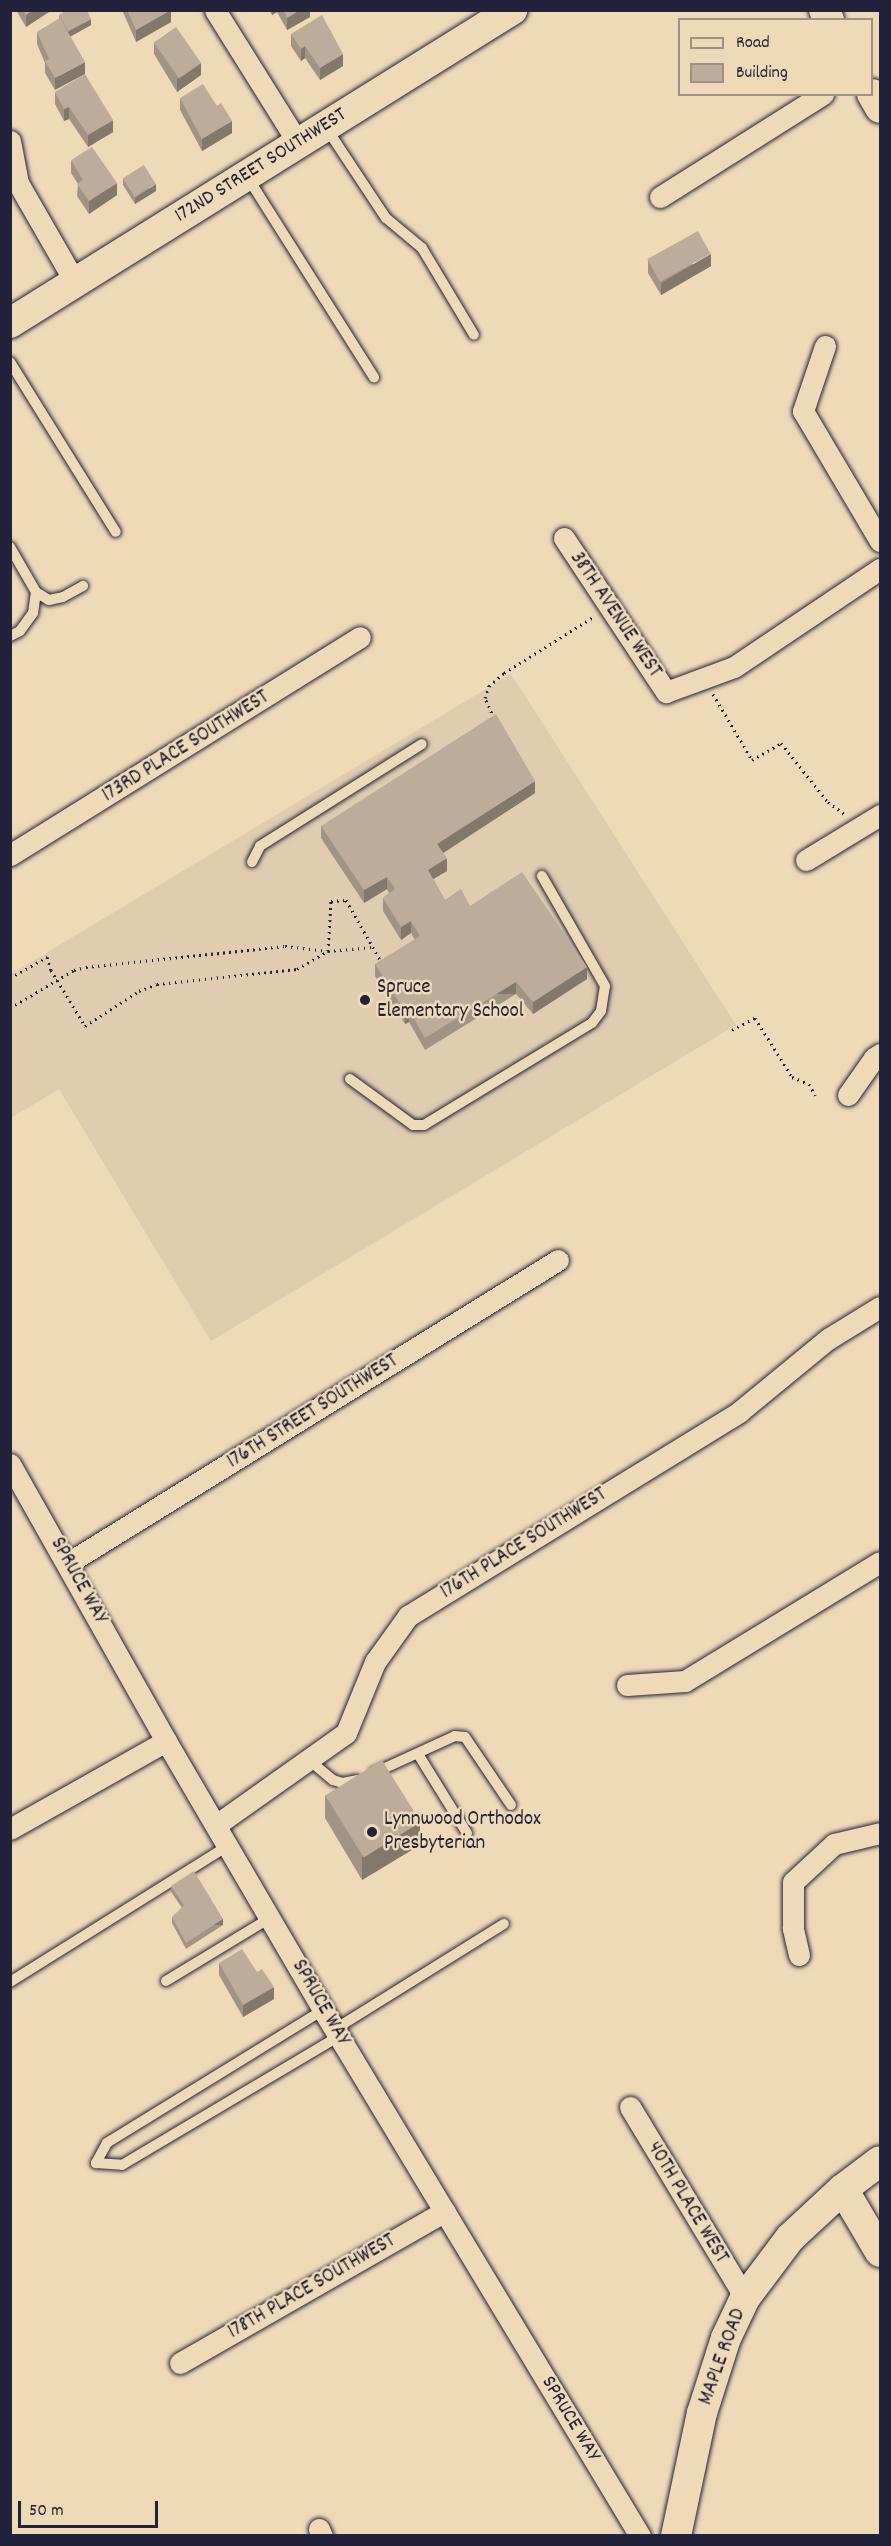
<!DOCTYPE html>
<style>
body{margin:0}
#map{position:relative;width:891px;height:2546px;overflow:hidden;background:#efdab8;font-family:Dekko,sans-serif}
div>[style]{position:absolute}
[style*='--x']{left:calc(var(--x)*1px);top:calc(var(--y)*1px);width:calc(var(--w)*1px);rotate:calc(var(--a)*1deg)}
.built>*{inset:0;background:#e0ccaf}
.path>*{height:3px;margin-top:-1.5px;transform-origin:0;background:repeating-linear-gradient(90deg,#22223b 0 1.5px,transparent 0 6px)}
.roads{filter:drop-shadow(0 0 2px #22223b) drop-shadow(0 0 2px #22223b)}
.lane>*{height:10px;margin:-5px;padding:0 5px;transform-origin:5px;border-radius:5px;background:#efdab8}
.street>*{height:21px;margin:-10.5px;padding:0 10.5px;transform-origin:10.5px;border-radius:10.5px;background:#efdab8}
.secondary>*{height:30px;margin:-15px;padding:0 15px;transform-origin:15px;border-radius:15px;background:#efdab8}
.wall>*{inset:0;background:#a29484}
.shaded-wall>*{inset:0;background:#84786b;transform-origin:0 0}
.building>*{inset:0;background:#bcac99;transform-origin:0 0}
.dots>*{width:16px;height:16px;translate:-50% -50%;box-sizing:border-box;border:3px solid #efdab8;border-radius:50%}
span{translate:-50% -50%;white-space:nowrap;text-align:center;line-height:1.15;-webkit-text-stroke:5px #efdab8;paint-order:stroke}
.street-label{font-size:21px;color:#22223b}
.poi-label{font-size:21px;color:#22223b}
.left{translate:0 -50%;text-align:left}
.frame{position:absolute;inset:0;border:12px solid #22223b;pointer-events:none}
.legend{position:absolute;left:678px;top:18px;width:195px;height:78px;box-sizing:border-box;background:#efdab8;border:2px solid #9d9086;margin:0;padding:8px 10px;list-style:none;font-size:18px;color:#22223b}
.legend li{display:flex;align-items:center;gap:12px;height:30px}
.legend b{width:30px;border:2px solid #9d9086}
.scale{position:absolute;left:18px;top:2501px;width:140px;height:27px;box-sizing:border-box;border:3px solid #22223b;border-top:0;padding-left:8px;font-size:18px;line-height:21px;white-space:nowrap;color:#22223b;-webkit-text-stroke:4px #efdab8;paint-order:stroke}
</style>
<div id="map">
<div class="built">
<div style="clip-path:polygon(511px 674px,736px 1025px,211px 1341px,59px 1089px,11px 1118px,11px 974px)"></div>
</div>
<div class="path">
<div style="--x:713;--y:694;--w:77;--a:59.4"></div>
<div style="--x:752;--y:760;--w:34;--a:-30"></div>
<div style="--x:781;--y:743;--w:75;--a:51.5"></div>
<div style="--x:828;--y:802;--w:22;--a:36"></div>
<div style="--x:494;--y:718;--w:22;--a:-114"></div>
<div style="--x:485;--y:698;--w:13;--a:-72"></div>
<div style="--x:489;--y:686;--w:20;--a:-41"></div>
<div style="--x:504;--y:673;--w:107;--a:-32.1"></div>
<div style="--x:10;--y:978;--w:43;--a:-29.6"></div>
<div style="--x:47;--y:957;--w:14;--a:73"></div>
<div style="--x:51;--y:970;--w:66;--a:58.7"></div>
<div style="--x:85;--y:1026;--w:64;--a:-32.9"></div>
<div style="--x:139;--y:991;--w:19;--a:-21"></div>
<div style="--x:157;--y:984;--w:141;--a:-6.1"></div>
<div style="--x:297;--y:969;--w:36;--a:-30"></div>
<div style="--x:328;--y:951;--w:45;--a:-5.1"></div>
<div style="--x:10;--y:1008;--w:74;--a:-30.7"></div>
<div style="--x:74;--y:970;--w:12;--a:-14"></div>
<div style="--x:86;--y:967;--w:200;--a:-6"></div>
<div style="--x:285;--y:946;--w:43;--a:6.6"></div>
<div style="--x:328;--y:951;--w:50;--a:-86.6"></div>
<div style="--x:331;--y:901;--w:15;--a:-4"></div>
<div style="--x:346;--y:900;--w:73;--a:60.3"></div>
<div style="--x:732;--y:1030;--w:26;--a:-28"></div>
<div style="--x:755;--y:1018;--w:70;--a:57.9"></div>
<div style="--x:792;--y:1077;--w:18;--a:22"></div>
<div style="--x:809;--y:1084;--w:13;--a:61"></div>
</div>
<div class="roads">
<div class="lane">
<div style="--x:327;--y:129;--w:107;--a:56.5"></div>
<div style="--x:386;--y:218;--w:47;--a:39.8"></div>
<div style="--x:422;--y:248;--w:101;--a:59.1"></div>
<div style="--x:248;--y:178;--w:236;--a:57.7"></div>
<div style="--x:10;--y:362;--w:200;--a:58.1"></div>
<div style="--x:10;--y:547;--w:52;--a:60"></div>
<div style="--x:36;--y:592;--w:21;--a:98"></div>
<div style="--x:33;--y:613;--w:22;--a:126"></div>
<div style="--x:20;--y:631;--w:11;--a:153"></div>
<div style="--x:36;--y:592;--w:15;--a:32"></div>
<div style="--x:49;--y:600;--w:14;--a:-12"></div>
<div style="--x:63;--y:597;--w:23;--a:-29"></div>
<div style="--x:252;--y:862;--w:18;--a:-63"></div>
<div style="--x:260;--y:846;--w:191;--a:-32.2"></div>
<div style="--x:350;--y:1079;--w:78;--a:36.1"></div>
<div style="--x:413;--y:1125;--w:11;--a:0"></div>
<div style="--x:424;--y:1125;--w:197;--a:-31.3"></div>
<div style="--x:592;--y:1023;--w:15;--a:-53"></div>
<div style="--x:601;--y:1011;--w:25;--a:-81"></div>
<div style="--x:605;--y:986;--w:127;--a:-119.8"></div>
<div style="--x:418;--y:1754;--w:93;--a:58.2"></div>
<div style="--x:309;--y:1760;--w:31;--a:40"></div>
<div style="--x:333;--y:1780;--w:10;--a:17"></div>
<div style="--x:343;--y:1783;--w:14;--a:-12"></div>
<div style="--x:374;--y:1773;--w:89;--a:-24.6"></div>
<div style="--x:455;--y:1736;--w:10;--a:6"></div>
<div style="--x:465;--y:1737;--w:82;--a:55.9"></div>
<div style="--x:166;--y:1981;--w:122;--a:-31.2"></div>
<div style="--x:10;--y:1982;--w:257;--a:-32"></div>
<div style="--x:323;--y:2010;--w:254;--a:148.4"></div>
<div style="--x:107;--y:2143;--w:23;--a:119"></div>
<div style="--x:96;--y:2163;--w:26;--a:4"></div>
<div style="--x:122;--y:2165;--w:252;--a:-30.7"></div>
<div style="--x:335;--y:2029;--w:199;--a:-31.9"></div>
</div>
<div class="street">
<div style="--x:215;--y:10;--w:157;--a:58"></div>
<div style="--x:10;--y:141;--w:43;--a:79.2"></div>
<div style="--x:18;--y:183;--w:116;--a:60.1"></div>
<div style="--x:660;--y:197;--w:193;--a:-32.3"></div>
<div style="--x:825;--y:346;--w:69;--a:108.7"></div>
<div style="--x:803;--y:411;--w:151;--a:59.4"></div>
<div style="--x:564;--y:538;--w:185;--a:56.5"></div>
<div style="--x:666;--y:692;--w:72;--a:-20.2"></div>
<div style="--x:734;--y:667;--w:176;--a:-33.9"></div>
<div style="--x:10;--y:855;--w:412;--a:-31.9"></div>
<div style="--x:806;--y:860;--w:87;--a:-31.3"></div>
<div style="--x:848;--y:1095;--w:45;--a:-54.9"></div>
<div style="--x:874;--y:1058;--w:7;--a:-34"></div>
<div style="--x:10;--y:1464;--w:318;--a:60.6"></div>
<div style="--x:166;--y:1741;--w:311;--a:59.7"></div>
<div style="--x:323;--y:2010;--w:614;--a:58.92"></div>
<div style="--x:68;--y:1563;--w:576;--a:-31.73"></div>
<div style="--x:627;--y:1685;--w:58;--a:-3.9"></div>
<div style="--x:685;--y:1681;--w:228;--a:-31.4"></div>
<div style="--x:216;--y:1825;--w:159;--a:-35.3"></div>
<div style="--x:346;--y:1733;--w:77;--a:-67.8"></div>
<div style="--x:375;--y:1662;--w:57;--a:-54.3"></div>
<div style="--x:408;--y:1616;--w:389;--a:-31.6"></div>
<div style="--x:739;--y:1412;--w:115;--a:-39.4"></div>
<div style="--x:828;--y:1339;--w:61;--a:-31.6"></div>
<div style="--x:10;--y:1829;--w:179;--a:-29.4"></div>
<div style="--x:799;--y:1955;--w:28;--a:-103"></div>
<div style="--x:793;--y:1928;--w:46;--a:-90"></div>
<div style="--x:793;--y:1882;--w:56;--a:-42.8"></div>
<div style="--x:834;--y:1844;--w:47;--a:-13.4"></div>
<div style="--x:630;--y:2107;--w:223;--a:58.9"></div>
<div style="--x:180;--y:2363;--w:305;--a:-29.8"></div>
<div style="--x:319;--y:2529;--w:8;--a:67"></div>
</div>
<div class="secondary">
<div style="--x:824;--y:10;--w:11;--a:63"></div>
<div style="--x:872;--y:94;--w:16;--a:60"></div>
<div style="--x:10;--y:323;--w:592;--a:-31.94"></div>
<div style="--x:843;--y:2189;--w:73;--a:59.6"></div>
<div style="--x:676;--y:2536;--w:126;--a:-78.1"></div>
<div style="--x:702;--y:2413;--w:79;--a:-72.3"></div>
<div style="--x:726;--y:2338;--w:44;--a:-64.6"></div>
<div style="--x:745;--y:2298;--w:75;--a:-53.1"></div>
<div style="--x:790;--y:2238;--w:72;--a:-42.8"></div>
<div style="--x:843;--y:2189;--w:46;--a:-37.1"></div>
</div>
</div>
<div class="wall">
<div style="clip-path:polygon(16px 10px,52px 10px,26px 27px)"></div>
<div style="clip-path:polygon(122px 10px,171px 10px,171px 22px,136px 42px)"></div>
<div style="clip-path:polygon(269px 10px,310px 10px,310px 17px,287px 30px,277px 12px,272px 15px)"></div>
<div style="clip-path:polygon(59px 15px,91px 25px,70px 36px,55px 90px,45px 73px,45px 63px,37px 44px,37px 32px,59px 19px)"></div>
<div style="clip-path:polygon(291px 34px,343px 66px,320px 80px,305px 58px,301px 61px,291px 46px)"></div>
<div style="clip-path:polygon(154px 42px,201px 75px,177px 92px,154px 54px)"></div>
<div style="clip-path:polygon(55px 92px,113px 132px,88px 147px,69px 119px,64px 121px,55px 104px)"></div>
<div style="clip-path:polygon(180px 98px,217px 106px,232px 133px,202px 151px,180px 110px)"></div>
<div style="clip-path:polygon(71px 160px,117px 195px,89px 214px,77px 196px,78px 184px,71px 173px)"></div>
<div style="clip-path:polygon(123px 179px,156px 191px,135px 204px,123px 185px)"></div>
<div style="clip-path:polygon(648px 260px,711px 266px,661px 295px,648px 273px)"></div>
<div style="clip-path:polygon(535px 793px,443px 853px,447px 871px,433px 879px,445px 900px,470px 906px,587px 979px,533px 1014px,516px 994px,425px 1050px,409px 1022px,405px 1024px,375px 976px,375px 964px,415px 940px,411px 933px,401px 940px,383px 911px,383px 898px,389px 893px,387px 889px,364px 903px,321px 838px,321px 826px)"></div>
<div style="clip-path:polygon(325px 1795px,420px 1845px,362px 1880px,325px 1818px)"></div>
<div style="clip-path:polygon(171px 1886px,223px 1925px,186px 1949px,172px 1923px,172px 1917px,182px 1908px,171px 1892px)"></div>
<div style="clip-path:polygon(219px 1963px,257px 1972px,274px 1999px,243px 2017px,219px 1975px)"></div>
</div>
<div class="shaded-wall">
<div style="clip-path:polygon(33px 10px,52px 10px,26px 27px,26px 15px)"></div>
<div style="clip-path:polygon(171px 10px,171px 22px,136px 42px,136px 30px)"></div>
<div style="clip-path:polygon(272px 10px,277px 10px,277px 12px,272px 15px)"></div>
<div style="clip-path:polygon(300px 10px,310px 10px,310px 17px,287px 30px,287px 18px)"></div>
<div style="clip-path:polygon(91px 19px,91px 25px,68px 38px,68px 32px)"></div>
<div style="clip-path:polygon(305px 46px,305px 58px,301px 61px,301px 49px)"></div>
<div style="clip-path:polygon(343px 54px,343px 66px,320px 80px,320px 68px)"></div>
<div style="clip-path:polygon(85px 62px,85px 74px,55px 90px,55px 78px)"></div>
<div style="clip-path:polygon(201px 63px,201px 75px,177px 92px,177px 79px)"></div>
<div style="clip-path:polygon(69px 107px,69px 119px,64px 121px,64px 109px)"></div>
<div style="clip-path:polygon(113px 120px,113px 132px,88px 147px,88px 135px)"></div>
<div style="clip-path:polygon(232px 121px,232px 133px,202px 151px,202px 139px)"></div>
<div style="clip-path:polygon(117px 183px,117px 195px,89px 214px,89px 201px)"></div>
<div style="clip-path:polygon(156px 184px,156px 191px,135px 204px,135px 198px)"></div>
<div style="clip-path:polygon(711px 254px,711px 266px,661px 295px,661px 283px)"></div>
<div style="clip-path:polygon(535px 781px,535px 793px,437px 857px,437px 844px)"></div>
<div style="clip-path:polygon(447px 858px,447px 871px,428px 882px,428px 870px)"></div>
<div style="clip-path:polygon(387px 877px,387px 889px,364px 903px,364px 890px)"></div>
<div style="clip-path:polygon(411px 921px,411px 933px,401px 940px,401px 927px)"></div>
<div style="clip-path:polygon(587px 967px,587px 979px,533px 1014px,533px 1002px)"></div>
<div style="left:516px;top:982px;width:12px;height:107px;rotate:90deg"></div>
<div style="clip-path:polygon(409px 1010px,409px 1022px,405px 1024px,405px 1012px)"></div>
<div style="clip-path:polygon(420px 1822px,420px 1845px,362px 1880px,362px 1857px)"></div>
<div style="left:223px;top:1919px;width:6px;height:44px;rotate:90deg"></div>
<div style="clip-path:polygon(274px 1987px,274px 1999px,243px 2017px,243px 2005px)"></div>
</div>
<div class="building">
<div style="clip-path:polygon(23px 10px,33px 10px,26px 15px)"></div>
<div style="clip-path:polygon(66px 10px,87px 10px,91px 19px,68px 31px,59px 15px)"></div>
<div style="clip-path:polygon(127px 10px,171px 10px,136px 30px)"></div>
<div style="clip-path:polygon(284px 10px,300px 10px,287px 18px)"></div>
<div style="clip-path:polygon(322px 15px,343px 54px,320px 68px,305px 46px,301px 49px,291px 34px)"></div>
<div style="clip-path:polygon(60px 18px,85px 62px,55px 78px,45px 61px,49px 59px,37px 32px)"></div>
<div style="left:176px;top:27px;width:44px;height:27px;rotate:55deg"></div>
<div style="clip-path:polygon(85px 74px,113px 120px,88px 135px,69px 107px,64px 109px,55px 92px)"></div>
<div style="clip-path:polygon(203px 84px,217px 106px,221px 103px,232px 121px,202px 139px,180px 98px)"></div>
<div style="clip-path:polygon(92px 147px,117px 183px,89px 201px,77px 184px,83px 180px,71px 160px)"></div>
<div style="left:144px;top:165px;width:22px;height:25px;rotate:58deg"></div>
<div style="left:698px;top:231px;width:26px;height:58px;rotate:61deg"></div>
<div style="clip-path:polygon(496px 714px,535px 781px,437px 844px,447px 858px,428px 870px,445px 900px,461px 889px,470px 906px,522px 872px,587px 967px,533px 1002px,516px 982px,425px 1038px,409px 1010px,405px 1012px,375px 964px,420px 936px,411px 921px,401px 927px,383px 898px,395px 889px,387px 877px,364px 890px,321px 826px)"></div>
<div style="left:382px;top:1760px;width:73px;height:67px;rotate:58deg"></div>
<div style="clip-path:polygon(194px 1871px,223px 1919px,186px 1943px,172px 1917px,184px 1905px,171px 1886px)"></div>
<div style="clip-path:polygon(242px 1949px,257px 1972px,262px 1969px,274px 1987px,243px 2005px,219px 1963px)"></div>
</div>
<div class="dots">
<div style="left:365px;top:1000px;background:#22223b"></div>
<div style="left:372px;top:1832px;background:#22223b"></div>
</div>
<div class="street-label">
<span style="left:261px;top:166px;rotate:-32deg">172ND STREET SOUTHWEST</span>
<span style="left:615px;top:615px;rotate:56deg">38TH AVENUE WEST</span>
<span style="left:186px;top:747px;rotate:-32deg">173RD PLACE SOUTHWEST</span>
<span style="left:313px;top:1412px;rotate:-32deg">176TH STREET SOUTHWEST</span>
<span style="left:524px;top:1544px;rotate:-32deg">176TH PLACE SOUTHWEST</span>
<span style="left:78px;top:1581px;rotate:61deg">SPRUCE WAY</span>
<span style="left:320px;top:2003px;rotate:60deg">SPRUCE WAY</span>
<span style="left:687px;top:2203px;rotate:59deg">40TH PLACE WEST</span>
<span style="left:312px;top:2287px;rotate:-30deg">178TH PLACE SOUTHWEST</span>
<span style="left:723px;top:2357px;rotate:-70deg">MAPLE ROAD</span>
<span style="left:570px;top:2419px;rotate:59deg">SPRUCE WAY</span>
</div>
<div class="poi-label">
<span class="left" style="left:377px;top:1000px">Spruce<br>Elementary School</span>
<span class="left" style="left:384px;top:1832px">Lynnwood Orthodox<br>Presbyterian</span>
</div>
<div class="frame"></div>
<ul class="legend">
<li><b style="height:8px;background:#efdab8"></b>Road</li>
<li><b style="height:16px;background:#bcac99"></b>Building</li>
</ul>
<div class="scale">50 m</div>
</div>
